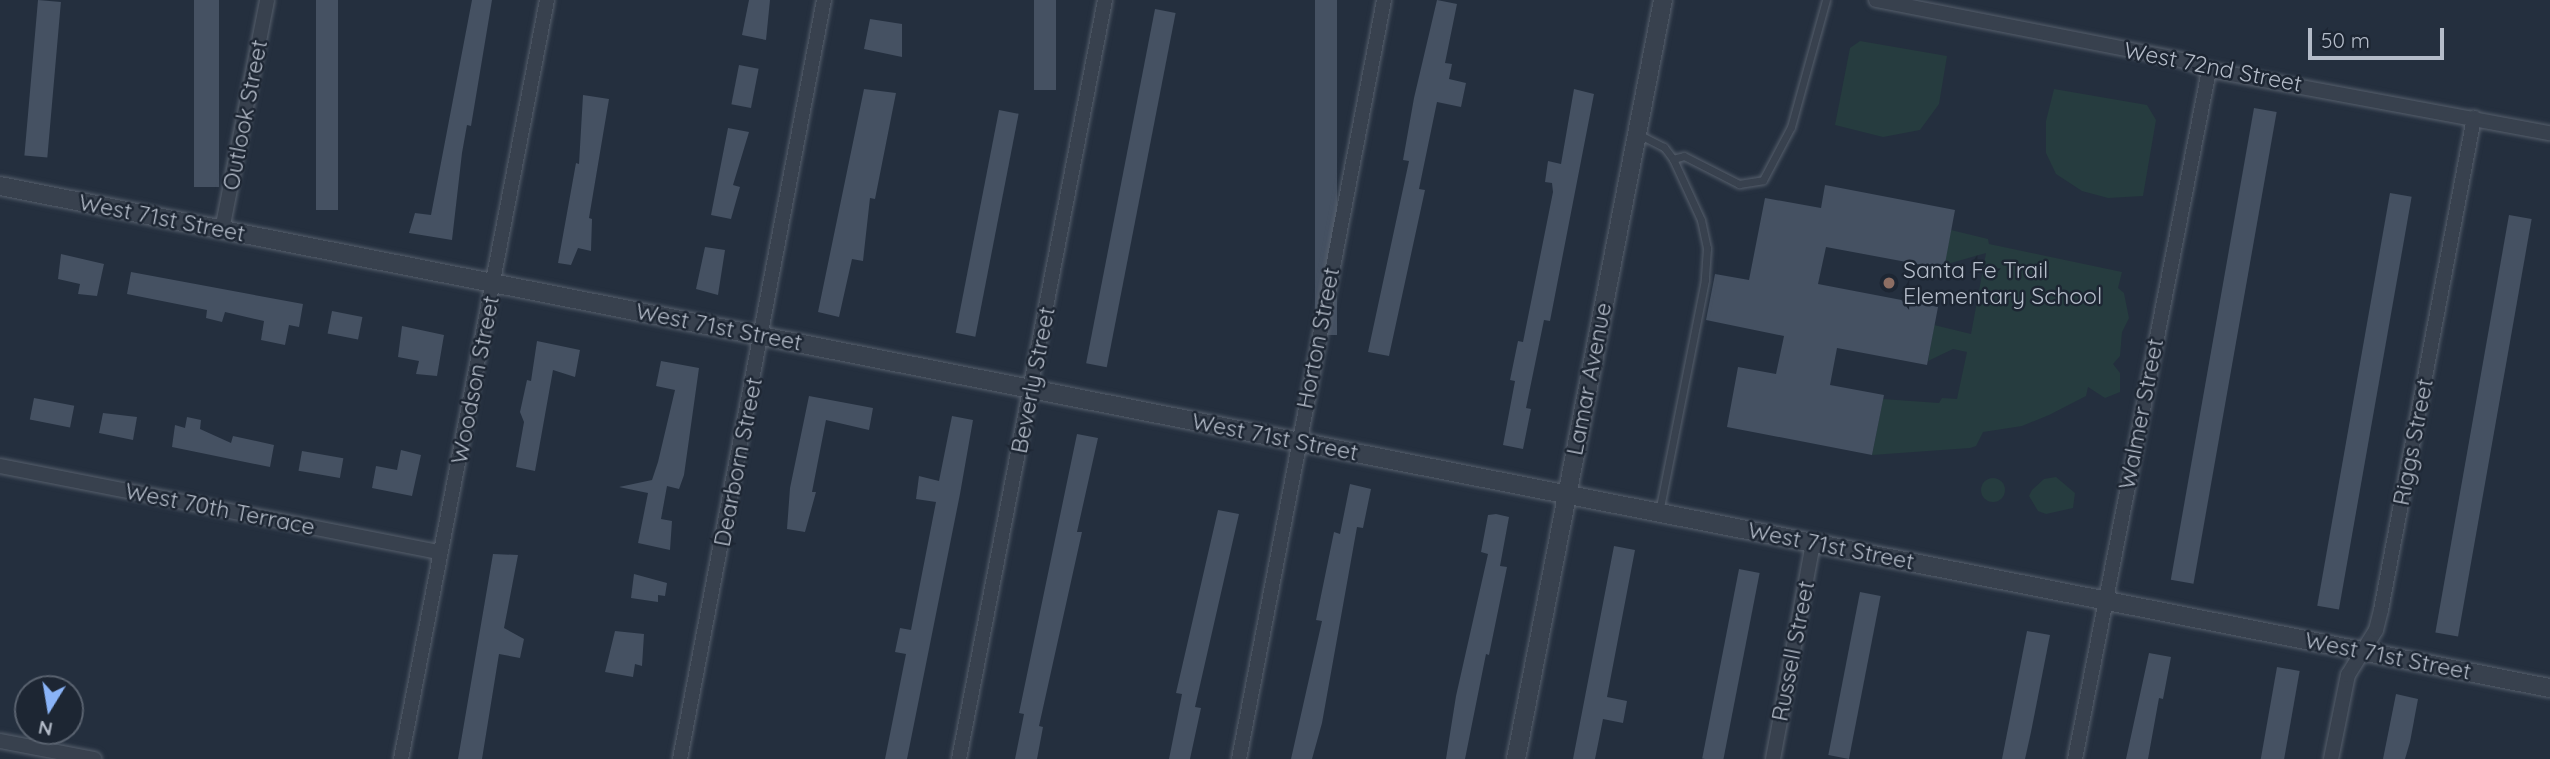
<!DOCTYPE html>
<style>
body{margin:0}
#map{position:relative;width:2550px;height:759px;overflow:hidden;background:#242f3e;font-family:Quicksand,sans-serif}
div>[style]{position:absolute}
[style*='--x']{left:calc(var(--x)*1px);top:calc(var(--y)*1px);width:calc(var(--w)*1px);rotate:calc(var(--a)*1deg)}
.green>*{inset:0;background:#263c3f}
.round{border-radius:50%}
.building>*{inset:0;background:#455162;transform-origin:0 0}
.roads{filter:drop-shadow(0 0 2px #565f6c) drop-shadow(0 0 2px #565f6c)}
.service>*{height:7px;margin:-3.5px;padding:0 3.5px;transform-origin:3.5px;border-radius:3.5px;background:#38414e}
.minor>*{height:14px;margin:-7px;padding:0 7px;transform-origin:7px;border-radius:7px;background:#38414e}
.tertiary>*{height:18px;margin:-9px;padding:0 9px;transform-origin:9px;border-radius:9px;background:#38414e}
.dots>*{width:19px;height:19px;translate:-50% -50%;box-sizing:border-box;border:4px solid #1d2633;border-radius:50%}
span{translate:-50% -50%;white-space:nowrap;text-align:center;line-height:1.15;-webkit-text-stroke:5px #1d2633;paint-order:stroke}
.street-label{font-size:23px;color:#b4bcc9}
.poi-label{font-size:23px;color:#b4bcc9}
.left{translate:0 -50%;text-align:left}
.north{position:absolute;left:14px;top:675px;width:70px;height:70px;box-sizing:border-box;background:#1d2633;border:2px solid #59626f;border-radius:50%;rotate:191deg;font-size:19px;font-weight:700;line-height:28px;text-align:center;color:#b4bcc9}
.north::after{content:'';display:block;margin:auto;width:24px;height:32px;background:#8ab4f8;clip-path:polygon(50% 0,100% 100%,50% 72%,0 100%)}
.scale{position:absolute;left:2308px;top:28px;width:136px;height:32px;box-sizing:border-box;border:4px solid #b4bcc9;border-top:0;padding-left:9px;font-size:21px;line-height:24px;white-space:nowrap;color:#b4bcc9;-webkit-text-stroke:5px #1d2633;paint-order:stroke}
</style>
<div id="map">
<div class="green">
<div style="clip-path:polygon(1860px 41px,1947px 56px,1939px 104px,1920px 130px,1883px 137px,1835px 125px,1850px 48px)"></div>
<div style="clip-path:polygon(2054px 89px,2147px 105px,2156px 120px,2143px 196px,2108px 198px,2082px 191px,2056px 174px,2046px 153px,2046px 121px)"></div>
<div style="clip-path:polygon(1951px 230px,1988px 239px,1989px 244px,2122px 272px,2118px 288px,2124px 293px,2129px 318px,2122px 332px,2120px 356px,2113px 364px,2120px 373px,2120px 392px,2105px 398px,2088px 387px,2086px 396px,2049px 415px,2022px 426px,1983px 432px,1976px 446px,1970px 448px,1872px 455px,1883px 399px,1939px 403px,1942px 398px,1957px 399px,1967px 352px,1953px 349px,1928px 361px,1934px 325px,1971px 334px,1986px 253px,1944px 265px)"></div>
<div style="clip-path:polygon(2056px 477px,2075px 493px,2073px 508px,2046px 514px,2038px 511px,2029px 496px,2032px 490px,2044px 479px)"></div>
<div class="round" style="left:1981px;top:478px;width:24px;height:24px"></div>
</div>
<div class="building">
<div style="left:38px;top:0;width:23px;height:156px;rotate:5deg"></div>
<div style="left:194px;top:0;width:25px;height:187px"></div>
<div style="left:316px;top:0;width:22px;height:210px"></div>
<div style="clip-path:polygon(472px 0,492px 0,471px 126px,467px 125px,462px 153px,452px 240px,409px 233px,415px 213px,431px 215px)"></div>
<div style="clip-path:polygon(749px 0,770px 0,766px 40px,742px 35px)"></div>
<div style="left:1034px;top:0;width:22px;height:90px"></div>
<div style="left:1315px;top:0;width:22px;height:335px"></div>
<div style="clip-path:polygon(1437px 0,1457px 4px,1445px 63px,1452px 64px,1449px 79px,1466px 83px,1461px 107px,1437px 102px,1419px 189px,1425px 190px,1389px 356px,1368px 352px,1409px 161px,1403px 160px,1414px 98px)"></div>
<div style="left:1155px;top:9px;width:21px;height:361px;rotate:11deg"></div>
<div style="clip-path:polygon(870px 19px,902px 24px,902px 57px,864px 49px)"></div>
<div style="left:739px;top:65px;width:20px;height:40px;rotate:11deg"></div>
<div style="clip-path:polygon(864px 89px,896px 93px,875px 199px,870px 198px,863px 261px,852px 259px,839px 317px,818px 312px)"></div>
<div style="clip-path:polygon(1574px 89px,1594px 94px,1550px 321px,1544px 320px,1526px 408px,1531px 409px,1523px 449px,1503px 445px,1515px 381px,1510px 380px,1518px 341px,1523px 342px,1553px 192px,1552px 183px,1545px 182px,1548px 161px,1561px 164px)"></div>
<div style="clip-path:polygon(583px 95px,609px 99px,589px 218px,592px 219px,591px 251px,578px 248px,571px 265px,558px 263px,576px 163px,579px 164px)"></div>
<div style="left:2254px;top:108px;width:23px;height:479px;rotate:10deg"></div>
<div style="left:999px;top:110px;width:20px;height:227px;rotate:11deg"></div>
<div style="clip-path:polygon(728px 128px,749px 132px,733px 185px,740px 187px,731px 219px,711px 215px)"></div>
<div style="clip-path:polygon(1825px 185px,1955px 210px,1944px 269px,1826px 247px,1818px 284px,1938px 307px,1927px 365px,1837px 348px,1830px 385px,1884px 395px,1872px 455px,1727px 427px,1738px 367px,1776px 374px,1784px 336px,1706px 320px,1715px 274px,1749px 280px,1765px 198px,1821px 208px)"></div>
<div style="left:2390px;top:193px;width:22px;height:419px;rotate:10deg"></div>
<div style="left:2509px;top:215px;width:23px;height:424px;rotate:10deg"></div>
<div style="clip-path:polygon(705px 247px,725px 250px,718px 295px,696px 289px)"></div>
<div style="clip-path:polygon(61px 254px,104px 264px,97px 296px,78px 294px,80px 284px,58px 279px)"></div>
<div style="clip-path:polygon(131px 272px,303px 304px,299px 327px,289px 325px,285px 345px,261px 340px,264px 321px,225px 312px,222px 322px,206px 318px,207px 310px,127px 294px)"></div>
<div style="left:332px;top:311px;width:31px;height:23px;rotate:11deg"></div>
<div style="clip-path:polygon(402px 326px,444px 335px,437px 376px,416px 374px,419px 361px,398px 357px)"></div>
<div style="clip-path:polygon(537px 341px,580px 350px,575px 377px,553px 370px,535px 471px,516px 467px,524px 422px,520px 412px,527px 380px,531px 381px)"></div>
<div style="clip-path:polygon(661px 361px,699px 368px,684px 475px,679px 489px,667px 486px,661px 519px,672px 521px,670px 550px,638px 543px,648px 493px,619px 487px,652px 480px,658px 462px,675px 390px,656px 386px)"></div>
<div style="clip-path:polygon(809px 396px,873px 408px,869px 430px,826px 420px,812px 492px,816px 492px,805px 532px,787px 529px,790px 488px)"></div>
<div style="left:34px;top:398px;width:41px;height:22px;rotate:11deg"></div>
<div style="clip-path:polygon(103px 413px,137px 417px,133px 440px,99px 433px)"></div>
<div style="clip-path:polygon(952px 416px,973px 420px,960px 494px,907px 759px,885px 759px,906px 654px,895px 652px,900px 628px,911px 630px,936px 502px,916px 499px,919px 476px,939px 481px)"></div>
<div style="clip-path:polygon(187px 417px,201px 420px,200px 429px,231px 443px,233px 436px,274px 445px,270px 467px,172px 447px,175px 425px,185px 428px)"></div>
<div style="clip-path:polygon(1077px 434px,1098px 438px,1077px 532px,1082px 532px,1039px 726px,1043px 727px,1037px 759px,1015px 759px,1024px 714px,1019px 713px)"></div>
<div style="clip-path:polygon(401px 450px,421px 455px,412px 496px,372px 488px,376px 466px,397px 470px)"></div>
<div style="left:302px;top:451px;width:42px;height:20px;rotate:10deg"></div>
<div style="clip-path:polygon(1350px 484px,1371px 489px,1363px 528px,1357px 527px,1322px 723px,1312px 759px,1291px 759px,1322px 621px,1316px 620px,1334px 532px,1340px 534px)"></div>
<div style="clip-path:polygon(1218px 510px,1239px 514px,1195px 707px,1201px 708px,1190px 759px,1169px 759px,1182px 694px,1176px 693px)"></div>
<div style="clip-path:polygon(1496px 514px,1509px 517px,1500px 566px,1507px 567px,1489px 655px,1486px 654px,1465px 759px,1446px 759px,1456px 696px,1488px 554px,1481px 552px,1488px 515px)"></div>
<div style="clip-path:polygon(1614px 546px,1635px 550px,1607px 697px,1627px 701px,1623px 723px,1603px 719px,1595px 759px,1573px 759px)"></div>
<div style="clip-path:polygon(493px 554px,518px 555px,504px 628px,524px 639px,520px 658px,499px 654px,482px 759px,458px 759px)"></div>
<div style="left:1739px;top:569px;width:21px;height:193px;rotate:11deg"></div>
<div style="clip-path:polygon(634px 574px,667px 583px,665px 596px,658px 595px,658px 602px,631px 598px)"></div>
<div style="left:1860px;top:592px;width:21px;height:166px;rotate:11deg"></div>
<div style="clip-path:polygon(615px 631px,644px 634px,642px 666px,635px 664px,633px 677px,605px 672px)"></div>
<div style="clip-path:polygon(2027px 631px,2050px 635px,2031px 732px,2025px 759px,2002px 759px)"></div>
<div style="clip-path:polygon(2149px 653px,2171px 657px,2163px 699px,2159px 698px,2148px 759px,2126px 759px)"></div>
<div style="left:2277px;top:667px;width:23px;height:94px;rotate:10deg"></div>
<div style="clip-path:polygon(2396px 694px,2418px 699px,2410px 742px,2405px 759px,2383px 759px)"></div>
</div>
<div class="roads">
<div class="service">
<div style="--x:1638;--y:134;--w:29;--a:27"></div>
<div style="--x:1664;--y:147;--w:15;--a:53"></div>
<div style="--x:1673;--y:159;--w:67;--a:65.3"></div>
<div style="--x:1701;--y:220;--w:29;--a:78"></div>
<div style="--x:1707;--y:248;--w:32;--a:94"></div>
<div style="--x:1705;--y:280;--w:237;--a:101.2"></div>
<div style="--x:1673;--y:159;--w:11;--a:-15"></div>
<div style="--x:1684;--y:156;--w:62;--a:27"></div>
<div style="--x:1739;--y:184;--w:24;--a:-9"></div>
<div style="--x:1763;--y:180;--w:60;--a:-62.2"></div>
<div style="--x:1791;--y:127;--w:132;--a:-74.6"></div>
</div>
<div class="minor">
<div style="--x:1876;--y:0;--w:311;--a:11.1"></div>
<div style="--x:2181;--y:60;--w:30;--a:20"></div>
<div style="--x:2209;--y:70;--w:347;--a:10.5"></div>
<div style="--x:222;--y:230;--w:234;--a:-78.9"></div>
<div style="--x:0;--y:466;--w:448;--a:11.1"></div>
<div style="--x:0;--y:741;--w:96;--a:10.8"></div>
<div style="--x:401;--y:759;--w:773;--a:-79.11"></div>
<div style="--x:680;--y:759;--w:773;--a:-79.26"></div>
<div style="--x:959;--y:759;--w:773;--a:-79.11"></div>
<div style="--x:1239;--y:759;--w:773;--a:-79.18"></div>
<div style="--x:1773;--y:759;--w:220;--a:-79.5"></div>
<div style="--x:2075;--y:759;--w:702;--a:-78.99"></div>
<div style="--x:2331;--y:759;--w:86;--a:-78.6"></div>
<div style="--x:2348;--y:675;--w:53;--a:-58.1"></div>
<div style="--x:2376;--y:630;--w:21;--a:-76"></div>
<div style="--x:2381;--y:610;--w:501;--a:-79.3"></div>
</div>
<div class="tertiary">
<div style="--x:0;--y:186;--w:2599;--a:11.14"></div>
<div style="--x:1516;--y:759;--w:773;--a:-79.04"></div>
</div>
</div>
<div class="dots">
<div style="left:1889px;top:283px;background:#8d6e63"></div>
</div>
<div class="street-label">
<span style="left:2213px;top:67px;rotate:11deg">West 72nd Street</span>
<span style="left:245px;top:115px;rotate:-79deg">Outlook Street</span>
<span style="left:162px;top:218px;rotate:11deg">West 71st Street</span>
<span style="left:719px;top:327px;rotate:11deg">West 71st Street</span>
<span style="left:1318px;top:338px;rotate:-79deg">Horton Street</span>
<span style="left:1589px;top:379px;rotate:-79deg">Lamar Avenue</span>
<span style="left:475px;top:380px;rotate:-79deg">Woodson Street</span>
<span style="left:1033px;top:380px;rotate:-79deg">Beverly Street</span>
<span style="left:2141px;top:414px;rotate:-79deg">Walmer Street</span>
<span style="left:1275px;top:437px;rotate:11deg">West 71st Street</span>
<span style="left:2413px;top:442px;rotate:-79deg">Riggs Street</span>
<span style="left:738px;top:462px;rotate:-79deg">Dearborn Street</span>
<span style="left:220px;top:509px;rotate:11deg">West 70th Terrace</span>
<span style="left:1831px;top:546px;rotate:11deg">West 71st Street</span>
<span style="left:1793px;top:651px;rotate:-79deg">Russell Street</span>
<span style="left:2388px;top:656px;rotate:11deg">West 71st Street</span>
</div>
<div class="poi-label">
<span class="left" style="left:1903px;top:283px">Santa Fe Trail<br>Elementary School</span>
</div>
<div class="north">N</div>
<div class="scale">50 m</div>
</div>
